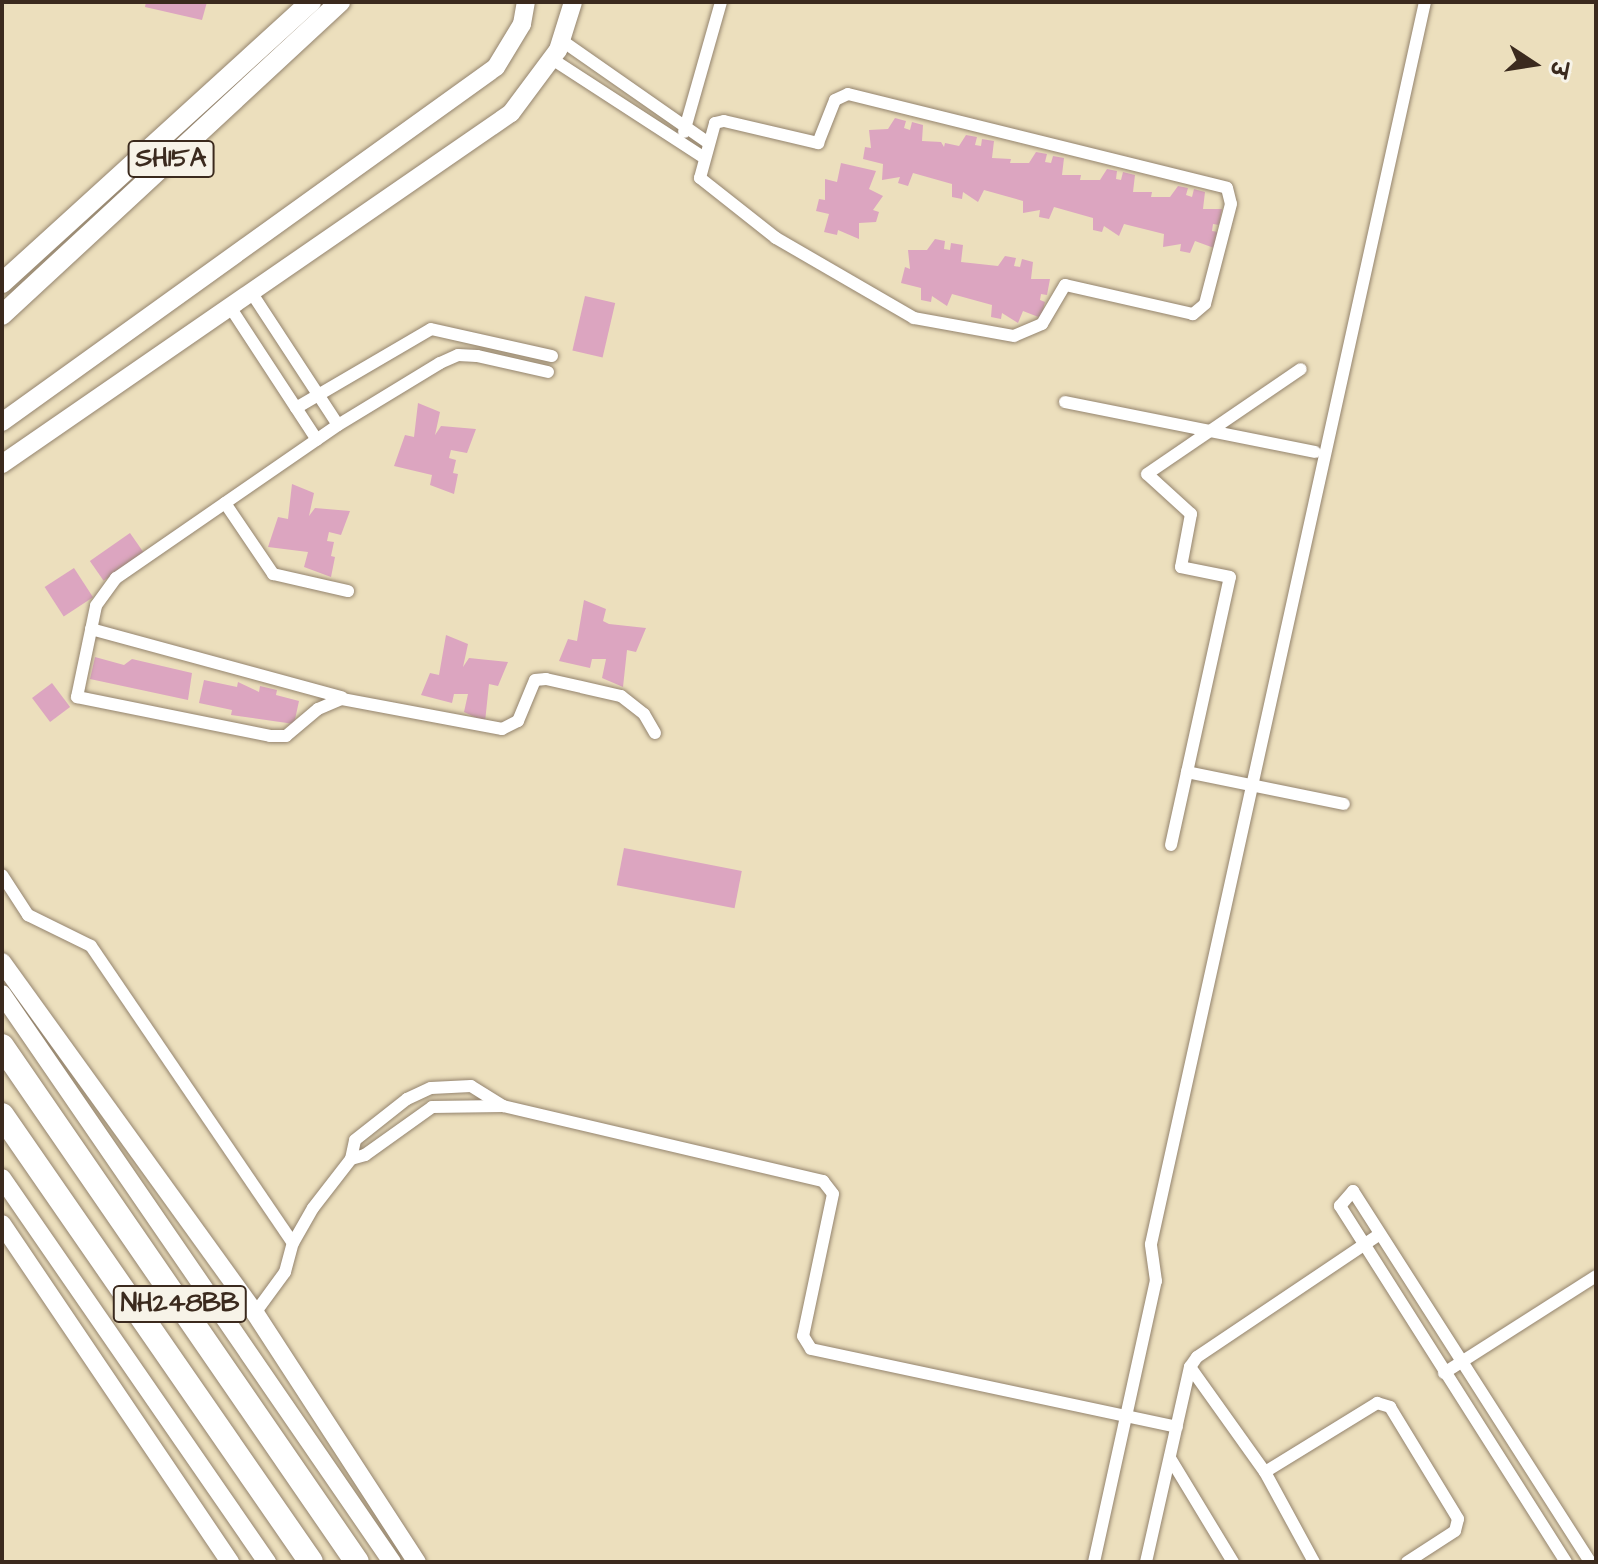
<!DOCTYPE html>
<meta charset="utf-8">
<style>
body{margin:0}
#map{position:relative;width:1598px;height:1564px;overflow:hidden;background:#ecdfbd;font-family:"Architects Daughter","Playpen Sans Deva",sans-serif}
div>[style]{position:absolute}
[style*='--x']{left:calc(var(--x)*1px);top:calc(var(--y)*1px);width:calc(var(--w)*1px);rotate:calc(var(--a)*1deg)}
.building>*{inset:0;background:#dca5c0;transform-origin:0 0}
.roads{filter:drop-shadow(0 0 2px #94846e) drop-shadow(0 0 2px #94846e)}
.street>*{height:12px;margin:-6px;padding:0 6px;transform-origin:6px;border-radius:6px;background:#fff}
.secondary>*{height:18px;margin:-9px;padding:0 9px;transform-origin:9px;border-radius:9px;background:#fff}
.primary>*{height:20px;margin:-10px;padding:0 10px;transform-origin:10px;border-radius:10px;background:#fff}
.highway>*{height:24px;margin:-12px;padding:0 12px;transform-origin:12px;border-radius:12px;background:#fff}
span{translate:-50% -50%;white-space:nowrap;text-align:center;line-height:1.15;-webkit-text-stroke:6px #f7f3e8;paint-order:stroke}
.shield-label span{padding:2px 6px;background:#f7f3e8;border:2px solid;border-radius:6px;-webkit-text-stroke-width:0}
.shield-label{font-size:26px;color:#3b2a1e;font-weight:700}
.frame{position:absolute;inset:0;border:4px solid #3b2a1e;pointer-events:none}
.north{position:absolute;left:1494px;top:24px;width:80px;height:80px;-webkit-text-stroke:6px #f7f3e8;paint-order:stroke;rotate:102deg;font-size:22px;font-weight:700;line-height:32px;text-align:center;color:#3b2a1e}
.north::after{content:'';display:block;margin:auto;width:28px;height:36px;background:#3b2a1e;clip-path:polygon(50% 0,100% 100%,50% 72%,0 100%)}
</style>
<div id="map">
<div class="building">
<div style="clip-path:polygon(146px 2px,207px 2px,202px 20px,145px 7px)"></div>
<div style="clip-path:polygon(895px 118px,906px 121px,904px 128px,910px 130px,912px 122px,923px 125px,922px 141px,941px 142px,944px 147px,945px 143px,959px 146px,966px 135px,977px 137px,975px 145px,981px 146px,982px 139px,994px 141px,992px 158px,1011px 159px,1010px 163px,1029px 163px,1036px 152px,1047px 154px,1045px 162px,1051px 163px,1053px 156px,1064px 158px,1062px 175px,1081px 175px,1080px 180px,1100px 180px,1107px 169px,1117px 171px,1116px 179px,1121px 180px,1123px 172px,1135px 175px,1133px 192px,1152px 192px,1151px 197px,1170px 197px,1178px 186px,1188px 188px,1186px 195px,1192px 197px,1194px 189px,1205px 192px,1203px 209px,1222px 209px,1219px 225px,1213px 224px,1212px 231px,1218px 232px,1214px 248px,1195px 241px,1190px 253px,1180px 251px,1181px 244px,1163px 247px,1164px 234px,1124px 224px,1119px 236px,1104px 226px,1102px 232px,1093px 230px,1093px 218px,1054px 207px,1049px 219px,1039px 217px,1040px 210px,1023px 213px,1023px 201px,984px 190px,978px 202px,963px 192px,962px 199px,952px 197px,952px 184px,913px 173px,908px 186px,898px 183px,900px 177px,882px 180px,883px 164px,863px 159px,865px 147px,871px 148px,869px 130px,888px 129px)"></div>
<div style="clip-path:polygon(841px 163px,876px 171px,869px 189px,883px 196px,873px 210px,879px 212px,876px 222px,859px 223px,859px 239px,838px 230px,837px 235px,824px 232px,829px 214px,816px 211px,819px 199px,825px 200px,825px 179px,837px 182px)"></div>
<div style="clip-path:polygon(935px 239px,945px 241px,944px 249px,950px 250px,951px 243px,963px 245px,961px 262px,998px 266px,1005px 256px,1016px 258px,1014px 266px,1020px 267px,1022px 259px,1033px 262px,1031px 279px,1050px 279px,1047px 295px,1041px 294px,1040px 300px,1045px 302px,1041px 318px,1023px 311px,1018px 323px,1002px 313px,1001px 319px,991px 317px,992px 305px,952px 294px,947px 306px,932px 296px,931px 302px,921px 300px,921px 288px,901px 283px,905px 267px,910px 269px,908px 250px,927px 250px)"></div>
<div style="left:585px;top:296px;width:31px;height:56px;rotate:13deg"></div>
<div style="clip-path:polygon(418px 403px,440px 412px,435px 435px,441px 426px,476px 429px,467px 453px,451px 450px,449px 458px,456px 460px,453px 473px,458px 474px,454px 494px,430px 485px,432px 475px,394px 466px,405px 435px,414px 437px)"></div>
<div style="clip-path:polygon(292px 484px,314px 493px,309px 516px,315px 508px,350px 511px,341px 535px,329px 532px,327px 541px,334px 542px,331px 556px,335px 557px,331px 577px,304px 567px,308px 552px,268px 547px,278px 517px,288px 519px)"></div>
<div style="left:130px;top:533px;width:24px;height:49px;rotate:55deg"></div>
<div style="left:74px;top:568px;width:35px;height:35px;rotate:57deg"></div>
<div style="clip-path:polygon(584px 600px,606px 609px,603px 621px,609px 624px,646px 628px,636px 652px,627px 650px,623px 687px,602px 678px,606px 659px,592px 659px,590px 668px,559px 661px,568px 639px,577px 641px)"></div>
<div style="clip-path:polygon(446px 635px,468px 644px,463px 667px,469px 658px,508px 662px,498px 686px,489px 684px,485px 722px,464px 712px,468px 694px,454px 694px,452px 703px,421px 695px,430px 673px,439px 675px)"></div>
<div style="clip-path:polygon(95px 657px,124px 665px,132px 659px,192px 673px,188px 700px,90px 679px)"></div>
<div style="clip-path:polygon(204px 680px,237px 687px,238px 682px,259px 692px,260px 686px,277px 690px,276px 695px,299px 701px,294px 724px,231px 715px,232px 710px,199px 703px)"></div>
<div style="left:52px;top:683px;width:30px;height:25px;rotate:53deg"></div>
<div style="left:624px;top:848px;width:120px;height:38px;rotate:11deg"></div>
</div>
<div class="roads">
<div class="street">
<div style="--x:561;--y:40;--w:178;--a:34.9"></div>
<div style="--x:552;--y:59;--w:180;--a:33"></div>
<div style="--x:848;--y:94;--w:390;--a:13.9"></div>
<div style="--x:1227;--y:188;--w:16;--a:76"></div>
<div style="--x:1231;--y:204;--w:103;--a:104.6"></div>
<div style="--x:1205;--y:304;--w:16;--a:140"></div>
<div style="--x:1193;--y:314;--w:131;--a:-167.2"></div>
<div style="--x:1065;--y:285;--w:45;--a:120.5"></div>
<div style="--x:1042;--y:324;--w:30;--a:157"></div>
<div style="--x:1014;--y:336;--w:102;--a:-169.8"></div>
<div style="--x:914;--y:318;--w:160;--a:-149.9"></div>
<div style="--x:776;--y:238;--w:97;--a:-141.7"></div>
<div style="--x:700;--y:178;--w:57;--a:-74.7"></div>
<div style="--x:715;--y:123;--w:9;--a:-13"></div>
<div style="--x:724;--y:121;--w:97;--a:13.2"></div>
<div style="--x:818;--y:143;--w:46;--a:-68.4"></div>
<div style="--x:835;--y:100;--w:14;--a:-25"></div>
<div style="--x:684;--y:132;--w:135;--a:-74.1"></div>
<div style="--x:253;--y:295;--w:155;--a:56.8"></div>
<div style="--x:232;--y:310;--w:155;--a:56.8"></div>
<div style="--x:548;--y:372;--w:73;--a:-167.3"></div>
<div style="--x:477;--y:356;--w:19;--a:-177"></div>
<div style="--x:458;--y:355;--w:20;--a:156"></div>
<div style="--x:440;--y:363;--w:119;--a:148.7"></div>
<div style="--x:338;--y:425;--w:270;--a:145.4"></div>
<div style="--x:116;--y:578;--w:34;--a:126"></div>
<div style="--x:96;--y:606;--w:93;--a:101.8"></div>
<div style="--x:77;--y:697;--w:197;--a:11.4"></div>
<div style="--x:270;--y:736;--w:16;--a:0"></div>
<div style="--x:286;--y:736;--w:42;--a:-40.2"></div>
<div style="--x:318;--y:709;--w:26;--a:-23"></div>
<div style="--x:342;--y:699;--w:163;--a:10.6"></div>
<div style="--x:502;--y:729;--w:18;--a:-27"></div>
<div style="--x:518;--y:721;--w:44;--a:-67.5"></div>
<div style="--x:535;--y:680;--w:11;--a:-5"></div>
<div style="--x:546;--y:679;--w:77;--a:12.8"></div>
<div style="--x:621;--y:696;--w:29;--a:38"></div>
<div style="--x:644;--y:714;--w:22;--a:60"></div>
<div style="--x:1065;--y:402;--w:255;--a:11.3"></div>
<div style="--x:296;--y:408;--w:156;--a:-30.3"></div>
<div style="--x:431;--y:329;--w:124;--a:12.6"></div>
<div style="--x:225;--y:503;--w:86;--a:55.9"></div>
<div style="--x:273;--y:574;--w:77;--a:12.8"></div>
<div style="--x:91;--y:629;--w:260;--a:15.2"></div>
<div style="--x:1187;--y:772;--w:160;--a:11.5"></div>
<div style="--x:1171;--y:845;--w:274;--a:-77.6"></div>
<div style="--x:1230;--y:577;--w:50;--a:-168.5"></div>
<div style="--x:1181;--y:567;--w:54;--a:-79.3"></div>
<div style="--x:1191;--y:514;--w:59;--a:-137.7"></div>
<div style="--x:1147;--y:474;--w:186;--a:-34.3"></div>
<div style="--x:2;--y:875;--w:48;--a:57"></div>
<div style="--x:28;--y:915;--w:70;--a:26.2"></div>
<div style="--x:91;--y:946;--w:359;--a:55.8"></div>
<div style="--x:351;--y:1159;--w:15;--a:-16"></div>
<div style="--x:365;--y:1155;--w:82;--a:-35.6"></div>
<div style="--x:432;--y:1107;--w:71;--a:-0.8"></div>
<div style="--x:503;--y:1106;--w:329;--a:13.2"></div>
<div style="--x:823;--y:1181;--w:16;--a:52"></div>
<div style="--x:833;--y:1194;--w:145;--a:101.9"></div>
<div style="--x:803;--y:1336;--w:15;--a:58"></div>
<div style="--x:811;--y:1349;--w:374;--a:12"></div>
<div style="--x:255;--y:1313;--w:51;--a:-53.8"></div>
<div style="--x:285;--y:1272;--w:30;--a:-75"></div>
<div style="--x:293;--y:1243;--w:40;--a:-60.3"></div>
<div style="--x:313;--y:1208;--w:62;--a:-52.2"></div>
<div style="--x:351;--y:1159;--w:19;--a:-78"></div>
<div style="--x:355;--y:1140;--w:66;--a:-38.3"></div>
<div style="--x:407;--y:1099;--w:26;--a:-25"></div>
<div style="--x:431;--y:1088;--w:40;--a:-2.9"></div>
<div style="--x:471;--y:1086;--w:38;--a:32"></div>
<div style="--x:1190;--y:1367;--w:129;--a:54.5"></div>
<div style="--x:1444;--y:1373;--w:180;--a:-32.5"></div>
<div style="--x:1170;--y:1458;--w:122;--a:58.8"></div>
<div style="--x:1094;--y:1562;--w:288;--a:-77.6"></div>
<div style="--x:1156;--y:1281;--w:37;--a:-98"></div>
<div style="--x:1151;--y:1244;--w:1272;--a:-77.56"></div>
<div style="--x:1146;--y:1562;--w:200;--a:-77.3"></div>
<div style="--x:1190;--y:1367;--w:12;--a:-55"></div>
<div style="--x:1197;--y:1357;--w:220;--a:-33.9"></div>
<div style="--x:1314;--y:1562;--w:102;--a:-118.6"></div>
<div style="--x:1265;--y:1472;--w:132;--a:-31.6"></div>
<div style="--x:1377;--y:1403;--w:14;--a:17"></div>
<div style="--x:1390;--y:1407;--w:131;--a:58.7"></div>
<div style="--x:1458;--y:1519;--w:12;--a:104"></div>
<div style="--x:1455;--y:1531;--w:57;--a:147.1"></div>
<div style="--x:1566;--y:1562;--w:422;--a:-122.4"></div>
<div style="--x:1340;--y:1206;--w:20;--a:-49"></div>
<div style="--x:1353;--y:1191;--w:440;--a:57.4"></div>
</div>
<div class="secondary">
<div style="--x:2;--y:422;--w:608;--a:-35.7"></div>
<div style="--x:496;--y:67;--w:50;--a:-58.8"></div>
<div style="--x:522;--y:24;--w:22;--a:-80"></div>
<div style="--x:2;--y:464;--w:618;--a:-34.59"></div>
<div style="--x:511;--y:113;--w:79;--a:-53.3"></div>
<div style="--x:558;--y:50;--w:50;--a:-72.6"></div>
<div style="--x:2;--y:962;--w:433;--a:54.2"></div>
<div style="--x:255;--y:1313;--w:297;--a:57"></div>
<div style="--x:2;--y:994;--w:689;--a:55.53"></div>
<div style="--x:2;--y:1178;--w:467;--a:55.4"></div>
<div style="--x:2;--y:1224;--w:408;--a:56"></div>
</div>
<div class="primary">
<div style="--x:2;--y:283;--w:418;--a:-42.3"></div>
<div style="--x:2;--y:315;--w:461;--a:-42.8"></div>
</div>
<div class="highway">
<div style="--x:2;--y:1046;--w:626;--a:55.47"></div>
<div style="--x:2;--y:1115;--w:543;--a:55.34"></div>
</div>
</div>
<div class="shield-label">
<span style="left:171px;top:159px">SH15A</span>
<span style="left:180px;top:1304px">NH248BB</span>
</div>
<div class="frame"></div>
<div class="north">उ</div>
</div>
